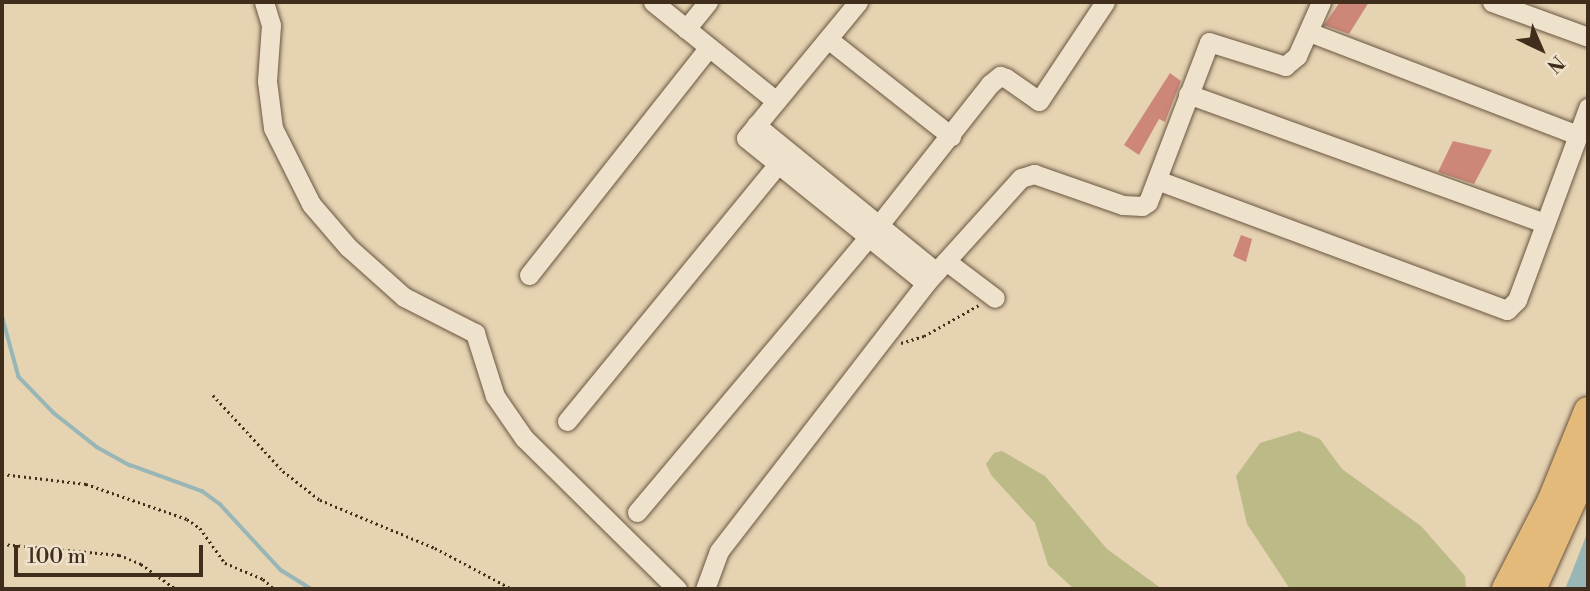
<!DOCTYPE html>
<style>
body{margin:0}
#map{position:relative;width:1590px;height:591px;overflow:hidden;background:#e6d3b2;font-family:"Libre Bodoni",serif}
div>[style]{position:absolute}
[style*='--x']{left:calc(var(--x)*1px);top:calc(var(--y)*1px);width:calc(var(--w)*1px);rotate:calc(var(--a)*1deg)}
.green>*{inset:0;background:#bcba87}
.water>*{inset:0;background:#99b6b6}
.stream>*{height:3.5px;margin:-1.75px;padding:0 1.75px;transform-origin:1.75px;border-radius:1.75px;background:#99b6b6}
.building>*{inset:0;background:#cc8779}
.path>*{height:2.5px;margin-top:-1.25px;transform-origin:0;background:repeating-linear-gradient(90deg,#412d1b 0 2px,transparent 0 5.5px)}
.roads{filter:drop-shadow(0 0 2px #6a5641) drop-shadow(0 0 2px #6a5641)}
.minor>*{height:19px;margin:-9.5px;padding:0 9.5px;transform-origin:9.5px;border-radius:9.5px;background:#efe2cd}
.highway>*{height:28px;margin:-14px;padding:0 14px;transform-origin:14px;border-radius:14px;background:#e3ba79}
span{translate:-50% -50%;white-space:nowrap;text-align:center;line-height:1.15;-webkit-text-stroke:6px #efe2cd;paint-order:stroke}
.frame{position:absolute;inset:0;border:4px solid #412d1b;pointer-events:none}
.north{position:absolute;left:1506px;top:14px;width:70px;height:70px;-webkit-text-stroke:5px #efe2cd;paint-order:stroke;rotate:136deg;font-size:19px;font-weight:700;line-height:28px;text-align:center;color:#412d1b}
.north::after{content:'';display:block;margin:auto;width:24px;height:32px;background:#412d1b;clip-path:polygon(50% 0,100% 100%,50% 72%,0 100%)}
.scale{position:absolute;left:14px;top:545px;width:189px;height:32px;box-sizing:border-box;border:4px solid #412d1b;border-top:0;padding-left:9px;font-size:21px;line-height:24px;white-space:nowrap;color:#412d1b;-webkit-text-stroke:5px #efe2cd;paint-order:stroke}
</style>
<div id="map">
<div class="green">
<div style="clip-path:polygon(1299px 431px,1320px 439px,1342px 469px,1421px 526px,1465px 576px,1466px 589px,1290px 589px,1247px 524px,1236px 476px,1260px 443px)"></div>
<div style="clip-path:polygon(1002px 451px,1045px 476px,1107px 549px,1162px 589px,1074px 589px,1048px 565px,1035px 523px,991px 475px,986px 464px,994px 453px)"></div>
</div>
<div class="water">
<div style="clip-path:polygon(1588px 531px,1588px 589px,1565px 589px,1570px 577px)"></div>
</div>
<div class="stream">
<div style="--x:2;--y:315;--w:64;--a:74.7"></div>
<div style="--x:19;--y:377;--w:50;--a:45.8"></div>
<div style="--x:54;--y:413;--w:55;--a:38.3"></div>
<div style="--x:97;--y:447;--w:38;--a:29"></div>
<div style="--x:130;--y:465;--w:77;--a:19.9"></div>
<div style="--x:202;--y:491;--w:22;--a:36"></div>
<div style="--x:220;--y:504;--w:90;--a:47.3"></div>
<div style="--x:281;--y:570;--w:36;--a:32"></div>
</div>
<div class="building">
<div style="clip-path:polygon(1340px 2px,1369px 2px,1349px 34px,1324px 25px)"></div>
<div style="clip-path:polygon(1170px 73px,1181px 81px,1165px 122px,1159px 119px,1139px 155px,1124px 145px)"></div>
<div style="clip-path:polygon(1453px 141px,1492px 150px,1474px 184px,1438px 172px)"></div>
<div style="clip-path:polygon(1241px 235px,1252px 239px,1246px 262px,1233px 256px)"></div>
</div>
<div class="path">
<div style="--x:901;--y:343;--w:24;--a:-17"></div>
<div style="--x:924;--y:336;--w:63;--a:-29.4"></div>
<div style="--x:213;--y:395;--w:103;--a:47.4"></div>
<div style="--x:283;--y:471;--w:47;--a:38.1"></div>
<div style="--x:320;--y:500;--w:125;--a:22.7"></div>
<div style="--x:435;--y:548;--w:87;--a:28"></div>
<div style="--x:2;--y:474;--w:85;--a:6.8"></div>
<div style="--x:86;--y:484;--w:107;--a:19.1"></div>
<div style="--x:187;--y:519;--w:16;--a:35"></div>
<div style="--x:200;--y:528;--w:43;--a:54.5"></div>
<div style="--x:225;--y:563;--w:41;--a:22.8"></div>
<div style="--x:263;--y:579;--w:15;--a:42"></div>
<div style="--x:2;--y:544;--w:118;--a:5.4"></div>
<div style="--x:119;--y:555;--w:24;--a:22"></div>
<div style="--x:141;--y:564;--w:43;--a:35.5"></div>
</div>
<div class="roads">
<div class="minor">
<div style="--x:264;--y:2;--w:24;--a:73"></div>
<div style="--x:271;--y:25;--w:56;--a:94.1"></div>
<div style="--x:267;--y:81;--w:47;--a:82.7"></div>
<div style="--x:273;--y:128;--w:85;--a:63.4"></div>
<div style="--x:311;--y:204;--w:57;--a:49.3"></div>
<div style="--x:348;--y:247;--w:75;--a:41.8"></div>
<div style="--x:404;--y:297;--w:80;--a:26.9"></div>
<div style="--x:475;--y:333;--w:66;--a:72.4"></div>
<div style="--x:495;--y:396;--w:51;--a:55.4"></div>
<div style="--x:524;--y:438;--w:215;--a:44.6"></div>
<div style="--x:653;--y:2;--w:158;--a:38.8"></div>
<div style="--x:858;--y:2;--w:176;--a:129.5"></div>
<div style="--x:746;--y:138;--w:231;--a:38.9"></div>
<div style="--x:1492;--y:2;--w:102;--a:20"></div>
<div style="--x:686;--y:29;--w:35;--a:-51"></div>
<div style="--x:1309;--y:32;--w:288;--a:21"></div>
<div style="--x:828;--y:39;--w:157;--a:38.3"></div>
<div style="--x:1188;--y:94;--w:379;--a:19.9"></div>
<div style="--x:756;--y:125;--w:232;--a:39.2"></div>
<div style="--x:1157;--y:180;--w:373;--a:20.4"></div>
<div style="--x:1507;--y:310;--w:14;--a:-45"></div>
<div style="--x:1517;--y:300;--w:205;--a:-69.7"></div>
<div style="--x:946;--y:261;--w:61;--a:37.1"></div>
<div style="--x:529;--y:275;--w:290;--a:-51.7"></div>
<div style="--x:567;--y:421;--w:348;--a:-50.6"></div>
<div style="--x:637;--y:512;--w:374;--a:-49.9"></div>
<div style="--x:878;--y:226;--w:181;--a:-51.7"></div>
<div style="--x:990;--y:84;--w:13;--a:-39"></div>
<div style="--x:1000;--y:76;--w:6;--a:18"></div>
<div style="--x:1006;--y:78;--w:40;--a:34.9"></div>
<div style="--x:1039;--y:101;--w:119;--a:-56.3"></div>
<div style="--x:705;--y:589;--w:40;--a:-69.8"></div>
<div style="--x:719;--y:551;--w:339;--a:-52.3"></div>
<div style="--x:926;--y:283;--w:142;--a:-47.9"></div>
<div style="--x:1021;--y:178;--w:14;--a:-17"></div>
<div style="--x:1034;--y:174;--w:94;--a:19.2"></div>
<div style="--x:1123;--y:205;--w:19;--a:3"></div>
<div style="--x:1142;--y:206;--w:7;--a:-34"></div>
<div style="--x:1148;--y:202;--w:171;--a:-69.1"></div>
<div style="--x:1209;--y:42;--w:80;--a:17.5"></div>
<div style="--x:1285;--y:66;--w:16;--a:-40"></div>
<div style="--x:1297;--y:56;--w:59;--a:-66"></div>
</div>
<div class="highway">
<div style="--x:1506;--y:589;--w:98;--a:-62.7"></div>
<div style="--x:1551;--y:502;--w:98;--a:-67.9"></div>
<div style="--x:1532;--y:589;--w:136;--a:-65.7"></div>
</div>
</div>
<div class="frame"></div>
<div class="north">N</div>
<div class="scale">100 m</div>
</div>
